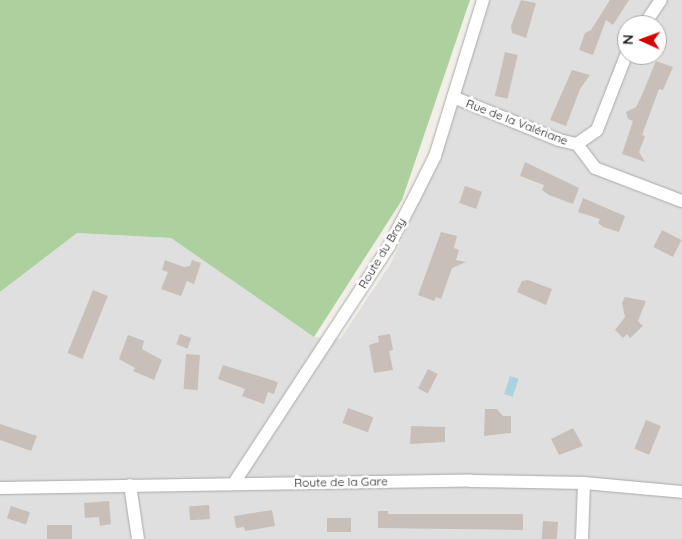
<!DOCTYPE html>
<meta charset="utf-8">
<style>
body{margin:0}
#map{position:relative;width:682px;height:539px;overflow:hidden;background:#f2efe9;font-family:Quicksand,sans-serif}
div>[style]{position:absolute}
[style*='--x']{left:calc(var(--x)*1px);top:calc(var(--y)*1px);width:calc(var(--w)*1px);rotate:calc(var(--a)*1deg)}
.residential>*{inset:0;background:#e0dfdf}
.forest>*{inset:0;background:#add19e}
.water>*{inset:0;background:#aad3df;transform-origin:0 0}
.building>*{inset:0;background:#c7bfb8;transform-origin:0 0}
.roads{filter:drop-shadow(0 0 1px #a9a9a9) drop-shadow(0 0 1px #a9a9a9)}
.minor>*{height:12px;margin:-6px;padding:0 6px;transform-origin:6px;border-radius:6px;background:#fff}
span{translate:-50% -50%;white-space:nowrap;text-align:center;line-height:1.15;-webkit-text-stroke:5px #fff;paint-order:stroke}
.street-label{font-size:12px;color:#222}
.north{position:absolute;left:617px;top:15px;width:50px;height:50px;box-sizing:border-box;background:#fff;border:1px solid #a7a7a7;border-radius:50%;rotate:272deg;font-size:14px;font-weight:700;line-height:20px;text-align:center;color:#222}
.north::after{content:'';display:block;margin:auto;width:18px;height:22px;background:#d40000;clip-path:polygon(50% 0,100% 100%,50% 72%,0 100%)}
</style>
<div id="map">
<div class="residential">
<div style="clip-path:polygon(evenodd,490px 0,682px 0,682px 539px,0 539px,0 292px,77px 233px,171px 238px,314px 337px,340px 339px,391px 263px,438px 160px,490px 0,627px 25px,657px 25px,657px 55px,627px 55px,627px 25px)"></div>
</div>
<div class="forest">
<div style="clip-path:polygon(0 0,470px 0,402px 200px,314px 337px,171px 238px,77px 233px,0 292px)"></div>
</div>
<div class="water">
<div style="left:510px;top:376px;width:9px;height:19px;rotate:18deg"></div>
</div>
<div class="building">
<div style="clip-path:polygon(521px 0,536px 3px,526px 38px,512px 33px,511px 26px)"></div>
<div style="clip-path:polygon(610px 0,629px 0,613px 25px,606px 20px,593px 55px,579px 50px,585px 33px,591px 30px)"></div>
<div style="left:505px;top:52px;width:13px;height:45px;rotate:13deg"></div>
<div style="clip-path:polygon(656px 61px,673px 67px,663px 90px,659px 89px,642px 135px,645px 136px,639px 152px,645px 162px,622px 154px,633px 121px,628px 119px,626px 112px,636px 107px,641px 97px)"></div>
<div style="clip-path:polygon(572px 70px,590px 75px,580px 89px,566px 126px,550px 120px)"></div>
<div style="clip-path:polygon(525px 162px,579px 188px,573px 204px,549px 195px,542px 190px,544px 185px,520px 176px)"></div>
<div style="left:465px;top:186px;width:18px;height:18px;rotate:19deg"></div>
<div style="clip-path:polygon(583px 198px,625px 216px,619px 232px,603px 227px,598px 223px,600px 219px,578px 212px)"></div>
<div style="left:662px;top:230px;width:22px;height:19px;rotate:27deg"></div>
<div style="clip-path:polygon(441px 232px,457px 236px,454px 248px,459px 250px,456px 260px,466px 262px,452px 268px,441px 299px,436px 297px,434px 301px,418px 295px)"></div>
<div style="clip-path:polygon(165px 260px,184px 267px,190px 266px,192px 260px,201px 263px,194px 284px,187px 281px,181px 296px,161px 289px,168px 272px,162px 270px)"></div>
<div style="clip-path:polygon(528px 280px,552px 289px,546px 305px,517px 292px,522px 281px)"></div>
<div style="left:93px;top:290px;width:16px;height:68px;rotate:22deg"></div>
<div style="clip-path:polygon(625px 297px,646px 301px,638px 321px,643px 326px,630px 338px,627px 334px,623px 338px,615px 330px,625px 317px,622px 303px)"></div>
<div style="left:180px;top:334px;width:12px;height:11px;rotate:20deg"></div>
<div style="clip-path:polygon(390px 334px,393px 350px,389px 351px,393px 370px,374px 373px,369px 345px,379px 342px,378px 336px)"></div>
<div style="clip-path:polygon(128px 335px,144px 341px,142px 349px,162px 360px,154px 380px,133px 371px,135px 368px,119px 359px)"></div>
<div style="left:186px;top:354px;width:14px;height:35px;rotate:4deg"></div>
<div style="clip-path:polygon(223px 365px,278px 382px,274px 394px,268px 392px,264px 404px,242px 396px,245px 389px,218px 379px)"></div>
<div style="left:428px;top:369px;width:11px;height:22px;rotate:27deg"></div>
<div style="left:348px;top:408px;width:27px;height:16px;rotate:20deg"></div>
<div style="clip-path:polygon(485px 409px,497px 409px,503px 416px,511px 416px,511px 433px,484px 436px)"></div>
<div style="left:646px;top:420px;width:16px;height:31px;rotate:22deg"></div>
<div style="clip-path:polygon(0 424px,37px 436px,31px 451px,0 440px)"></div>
<div style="clip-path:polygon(411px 426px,445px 427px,445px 442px,410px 444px)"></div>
<div style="clip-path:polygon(573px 428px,583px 446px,559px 455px,551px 439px)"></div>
<div style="clip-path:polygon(109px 501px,111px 524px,100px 526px,99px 517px,85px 518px,84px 503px)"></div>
<div style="left:209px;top:505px;width:14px;height:20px;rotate:86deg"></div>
<div style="left:11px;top:506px;width:20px;height:13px;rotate:18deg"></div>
<div style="clip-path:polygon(272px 510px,275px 526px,245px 531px,244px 527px,236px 528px,234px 516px)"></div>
<div style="clip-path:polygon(378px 511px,388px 511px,388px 514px,523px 514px,523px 530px,378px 528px)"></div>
<div style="left:327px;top:518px;width:24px;height:14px"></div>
<div style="left:543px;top:521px;width:15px;height:18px;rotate:4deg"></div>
<div style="left:72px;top:525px;width:14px;height:25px;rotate:90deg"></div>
</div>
<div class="roads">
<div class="minor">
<div style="--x:644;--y:25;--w:30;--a:-56"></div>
<div style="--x:453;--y:97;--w:114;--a:22.1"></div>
<div style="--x:559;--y:140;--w:18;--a:13"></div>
<div style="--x:577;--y:144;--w:30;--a:53"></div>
<div style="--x:595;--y:168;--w:93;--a:20.8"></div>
<div style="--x:577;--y:144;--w:24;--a:-35"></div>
<div style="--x:597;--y:130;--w:83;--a:-68.7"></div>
<div style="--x:234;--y:483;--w:283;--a:-56.8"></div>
<div style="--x:389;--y:246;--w:54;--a:-62.5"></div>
<div style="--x:414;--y:198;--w:47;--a:-63.4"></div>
<div style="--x:435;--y:156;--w:163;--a:-72.9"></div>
<div style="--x:130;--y:485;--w:55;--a:81.6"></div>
<div style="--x:0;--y:488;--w:471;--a:-0.9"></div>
<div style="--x:471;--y:481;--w:113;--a:1"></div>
<div style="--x:584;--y:483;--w:98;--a:5.2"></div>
<div style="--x:582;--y:539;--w:56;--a:-88"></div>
</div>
</div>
<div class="street-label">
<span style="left:517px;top:122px;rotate:21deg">Rue de la Valériane</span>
<span style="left:382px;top:253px;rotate:-59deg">Route du Bray</span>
<span style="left:341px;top:482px;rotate:-1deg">Route de la Gare</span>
</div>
<div class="north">N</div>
</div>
